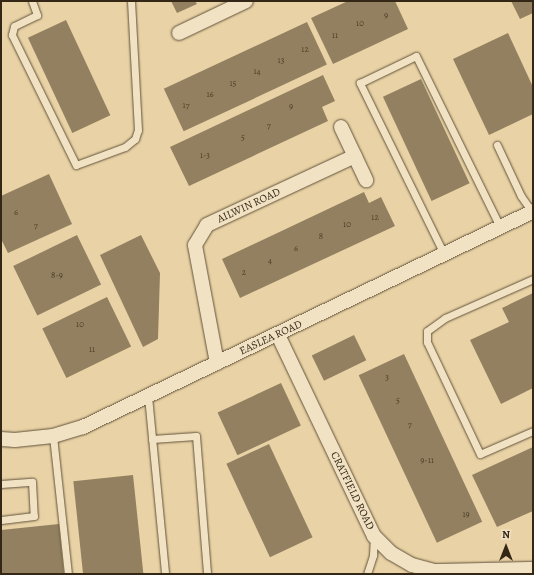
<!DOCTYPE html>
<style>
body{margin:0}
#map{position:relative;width:534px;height:575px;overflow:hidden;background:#e9d2a5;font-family:Alegreya,serif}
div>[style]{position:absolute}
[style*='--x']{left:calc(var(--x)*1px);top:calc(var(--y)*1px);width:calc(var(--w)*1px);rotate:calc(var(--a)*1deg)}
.building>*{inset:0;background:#928060;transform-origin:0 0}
.roads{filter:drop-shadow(0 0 1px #61523a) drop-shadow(0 0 1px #61523a)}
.lane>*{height:7px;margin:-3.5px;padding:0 3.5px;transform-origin:3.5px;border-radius:3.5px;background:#f1e2c4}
.street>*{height:14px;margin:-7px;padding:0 7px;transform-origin:7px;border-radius:7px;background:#f1e2c4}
span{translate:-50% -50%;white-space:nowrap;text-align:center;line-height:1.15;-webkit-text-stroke:3.5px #f1e2c4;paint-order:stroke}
.number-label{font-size:9px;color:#4c3d28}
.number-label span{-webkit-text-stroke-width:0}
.street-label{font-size:11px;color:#342716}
.frame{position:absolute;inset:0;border:2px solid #342716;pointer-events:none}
.north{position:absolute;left:486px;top:527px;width:40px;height:40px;-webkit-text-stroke:3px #f1e2c4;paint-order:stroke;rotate:0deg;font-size:11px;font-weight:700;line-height:16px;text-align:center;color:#342716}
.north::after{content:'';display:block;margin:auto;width:14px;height:18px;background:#342716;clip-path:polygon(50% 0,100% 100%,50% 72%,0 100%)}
</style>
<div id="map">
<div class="building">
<div style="clip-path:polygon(171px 1px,195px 1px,197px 4px,177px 13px)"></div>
<div style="clip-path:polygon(348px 1px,395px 1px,408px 29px,333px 64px,311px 18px)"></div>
<div style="clip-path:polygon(511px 1px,533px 1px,533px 13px,520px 19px)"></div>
<div style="left:66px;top:20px;width:105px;height:42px;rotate:65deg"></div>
<div style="left:307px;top:22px;width:47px;height:158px;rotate:65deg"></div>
<div style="clip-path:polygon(508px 33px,533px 87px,533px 114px,489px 135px,453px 59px)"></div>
<div style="clip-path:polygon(323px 75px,335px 101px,322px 107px,328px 121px,189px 186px,170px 147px)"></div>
<div style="left:421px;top:79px;width:115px;height:42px;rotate:65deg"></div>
<div style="clip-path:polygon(49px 174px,72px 224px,8px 253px,1px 239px,1px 196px)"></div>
<div style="clip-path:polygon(364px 192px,369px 203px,381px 197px,395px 226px,240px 298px,222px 259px)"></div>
<div style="left:77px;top:235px;width:55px;height:71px;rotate:64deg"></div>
<div style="clip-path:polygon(141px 235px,160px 273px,158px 339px,143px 347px,100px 255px)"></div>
<div style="clip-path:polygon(533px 293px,533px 388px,501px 404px,470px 340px,509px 322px,502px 308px)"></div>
<div style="left:107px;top:297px;width:55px;height:72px;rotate:64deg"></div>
<div style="left:354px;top:335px;width:28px;height:47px;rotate:64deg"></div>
<div style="left:404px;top:354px;width:185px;height:50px;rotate:65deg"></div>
<div style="left:281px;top:383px;width:47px;height:70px;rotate:65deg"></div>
<div style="left:269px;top:444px;width:103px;height:47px;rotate:65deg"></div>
<div style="clip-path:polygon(533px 447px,533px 511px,497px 527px,472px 475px)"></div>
<div style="left:133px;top:475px;width:100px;height:60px;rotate:84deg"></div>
<div style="clip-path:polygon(59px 524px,64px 574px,1px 574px,1px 530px)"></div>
</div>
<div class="roads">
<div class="lane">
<div style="--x:32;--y:1;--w:15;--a:70"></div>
<div style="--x:37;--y:15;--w:25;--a:154"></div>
<div style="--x:14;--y:26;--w:9;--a:103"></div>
<div style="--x:12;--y:35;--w:145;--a:63.8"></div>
<div style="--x:76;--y:165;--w:52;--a:-20.2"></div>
<div style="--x:125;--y:147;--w:13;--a:-39"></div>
<div style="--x:135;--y:139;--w:9;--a:-72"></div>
<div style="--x:138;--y:130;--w:129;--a:-93.1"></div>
<div style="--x:497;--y:145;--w:56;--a:64.8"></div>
<div style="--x:521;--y:196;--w:21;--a:55"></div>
<div style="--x:444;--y:254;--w:191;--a:-116.2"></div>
<div style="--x:360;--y:83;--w:62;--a:-25.7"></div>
<div style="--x:416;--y:56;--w:191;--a:63.8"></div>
<div style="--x:533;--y:279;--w:96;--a:156.1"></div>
<div style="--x:445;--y:318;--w:22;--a:144"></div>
<div style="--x:427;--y:331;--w:11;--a:90"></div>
<div style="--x:427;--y:342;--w:124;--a:64.7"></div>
<div style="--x:480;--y:454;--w:58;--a:-23.5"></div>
<div style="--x:148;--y:396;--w:179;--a:84.5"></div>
<div style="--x:53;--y:436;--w:139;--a:83.8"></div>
<div style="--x:152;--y:439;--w:44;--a:-3.9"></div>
<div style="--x:196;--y:436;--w:138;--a:85.4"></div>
<div style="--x:1;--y:484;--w:31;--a:-4"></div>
<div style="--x:32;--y:482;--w:34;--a:87"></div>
<div style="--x:34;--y:516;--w:33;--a:173"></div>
<div style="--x:367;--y:574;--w:20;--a:-72"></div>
<div style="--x:373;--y:555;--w:19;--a:-87"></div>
</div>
<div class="street">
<div style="--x:179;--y:33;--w:74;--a:-25.5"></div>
<div style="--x:341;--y:127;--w:59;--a:64.7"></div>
<div style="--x:278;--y:335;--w:223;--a:64.5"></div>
<div style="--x:374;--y:536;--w:24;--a:45"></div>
<div style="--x:391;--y:553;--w:24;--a:30"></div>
<div style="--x:412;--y:565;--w:24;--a:15"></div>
<div style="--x:435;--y:571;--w:98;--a:-1.2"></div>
<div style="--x:217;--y:363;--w:120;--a:-100.6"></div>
<div style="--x:195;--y:245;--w:23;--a:-59"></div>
<div style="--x:207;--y:225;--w:163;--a:-25"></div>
<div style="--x:1;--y:439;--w:14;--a:4"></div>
<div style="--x:15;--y:440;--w:38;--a:-6"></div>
<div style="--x:53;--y:436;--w:31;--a:-17"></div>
<div style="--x:83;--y:427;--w:499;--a:-25.6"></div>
</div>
</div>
<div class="number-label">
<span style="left:386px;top:15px">9</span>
<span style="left:360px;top:23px">10</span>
<span style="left:335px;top:35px">11</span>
<span style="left:305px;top:49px">12</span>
<span style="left:281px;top:60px">13</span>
<span style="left:257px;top:71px">14</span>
<span style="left:233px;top:83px">15</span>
<span style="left:210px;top:94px">16</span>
<span style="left:186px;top:105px">17</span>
<span style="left:291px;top:106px">9</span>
<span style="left:269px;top:125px">7</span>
<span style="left:243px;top:137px">5</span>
<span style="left:205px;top:155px">1-3</span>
<span style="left:16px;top:212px">6</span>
<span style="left:375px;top:217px">12</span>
<span style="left:347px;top:224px">10</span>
<span style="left:36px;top:225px">7</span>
<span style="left:321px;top:236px">8</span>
<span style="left:296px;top:248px">6</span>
<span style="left:270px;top:260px">4</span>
<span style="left:244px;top:272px">2</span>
<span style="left:57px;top:275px">8-9</span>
<span style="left:80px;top:324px">10</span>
<span style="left:92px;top:349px">11</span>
<span style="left:387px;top:377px">3</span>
<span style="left:398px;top:400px">5</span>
<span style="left:410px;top:424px">7</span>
<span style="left:427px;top:460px">9-11</span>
<span style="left:466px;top:514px">19</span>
</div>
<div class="street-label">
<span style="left:249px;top:206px;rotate:-25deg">AILWIN ROAD</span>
<span style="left:271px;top:338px;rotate:-25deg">EASLEA ROAD</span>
<span style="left:352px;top:491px;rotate:64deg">CRATFIELD ROAD</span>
</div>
<div class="frame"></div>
<div class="north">N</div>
</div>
